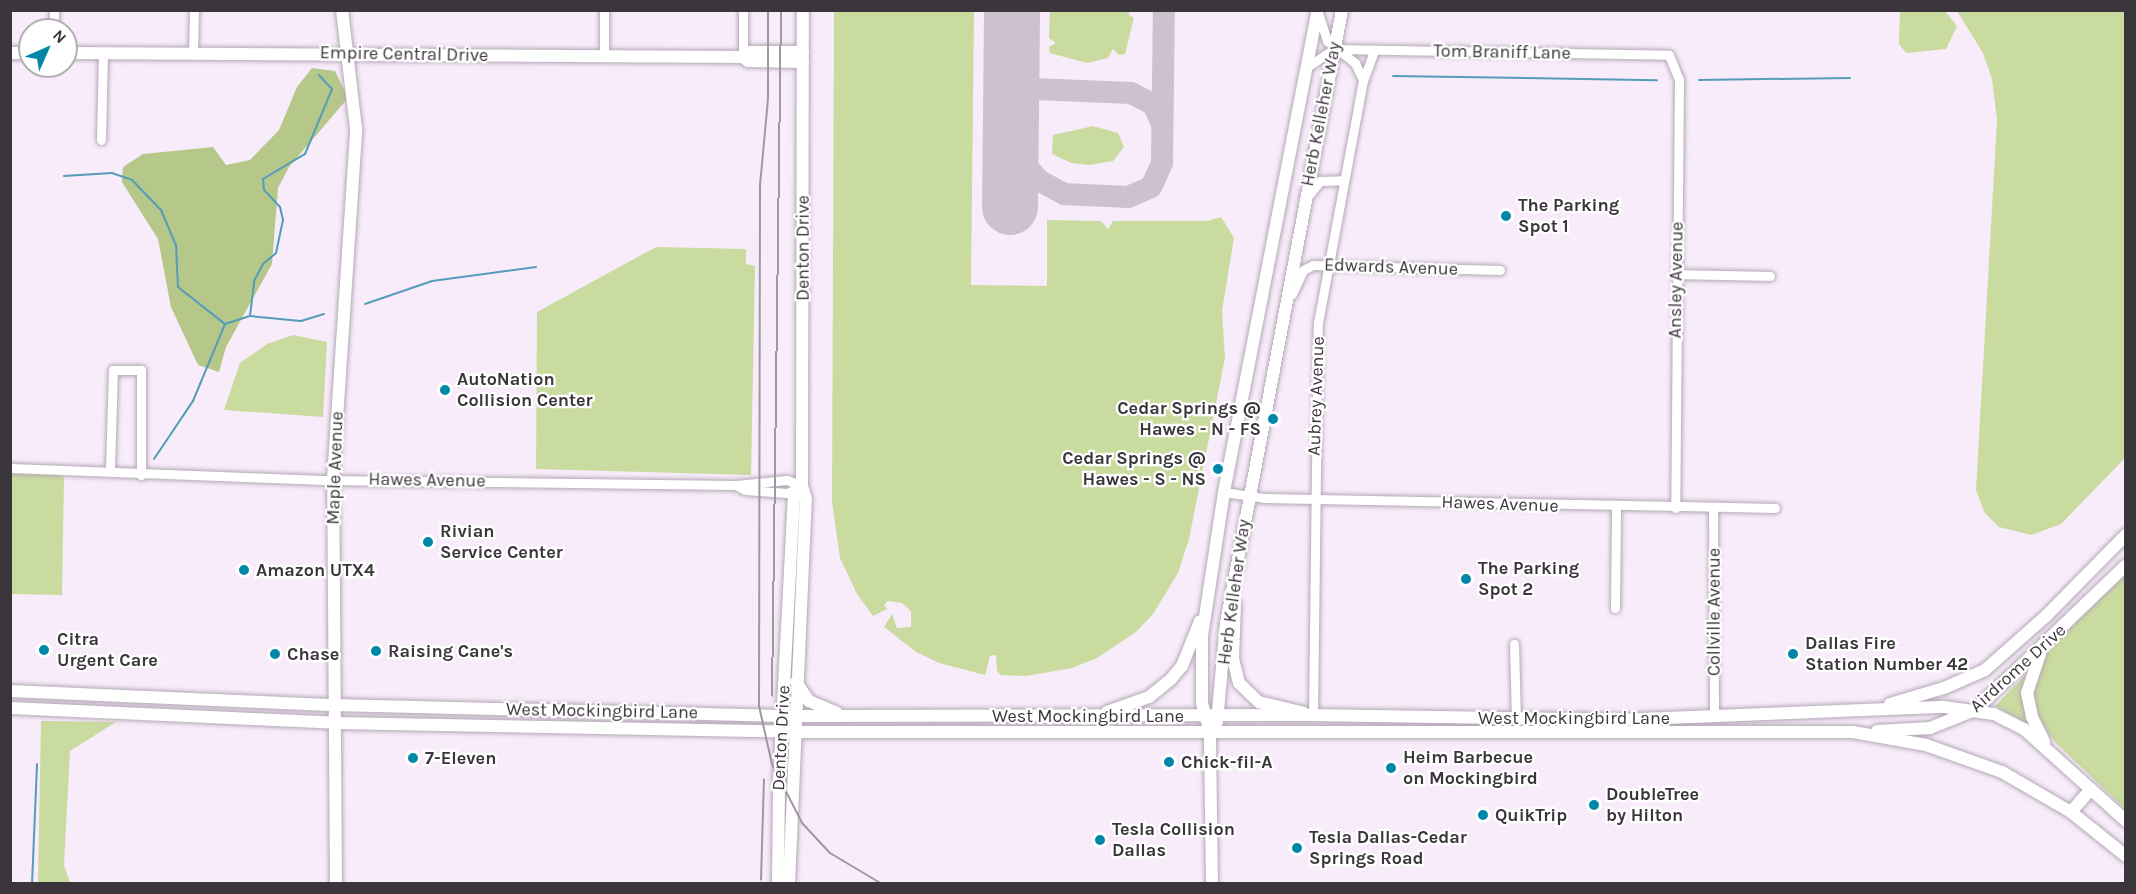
<!DOCTYPE html>
<style>
body{margin:0}
#map{position:relative;width:2136px;height:894px;overflow:hidden;background:#f8ecfa;font-family:Karla,sans-serif}
div>[style]{position:absolute}
[style*='--x']{left:calc(var(--x)*1px);top:calc(var(--y)*1px);width:calc(var(--w)*1px);rotate:calc(var(--a)*1deg)}
.green>*{inset:0;background:#cadb9f}
.forest>*{inset:0;background:#b6c78a}
.stream>*{height:2px;margin:-1px;padding:0 1px;transform-origin:1px;border-radius:1px;background:#549cb9}
.taxiway>*{height:22px;margin:-11px;padding:0 11px;transform-origin:11px;border-radius:11px;background:#ccc2ce}
.runway>*{height:56px;margin:-28px;padding:0 28px;transform-origin:28px;border-radius:28px;background:#ccc2ce}
.roads{filter:drop-shadow(0 0 2px #b4a8b6) drop-shadow(0 0 2px #b4a8b6)}
.street>*{height:9px;margin:-4.5px;padding:0 4.5px;transform-origin:4.5px;border-radius:4.5px;background:#fff}
.secondary>*{height:12px;margin:-6px;padding:0 6px;transform-origin:6px;border-radius:6px;background:#fff}
.tram>*{height:1.5px;margin:-0.75px;padding:0 0.75px;transform-origin:0.75px;border-radius:0.75px;background:#a098a1}
.rail>*{height:2px;margin:-1px;padding:0 1px;transform-origin:1px;border-radius:1px;background:#a098a1}
.dots>*{width:16px;height:16px;translate:-50% -50%;box-sizing:border-box;border:3px solid #fff;border-radius:50%}
span{translate:-50% -50%;white-space:nowrap;text-align:center;line-height:1.15;-webkit-text-stroke:4.5px #fff;paint-order:stroke}
.street-label{font-size:18px;color:#3b363b}
.poi-label{font-size:18px;color:#3b363b;font-weight:700}
.left{translate:0 -50%;text-align:left}
.right{translate:-100% -50%;text-align:right}
.frame{position:absolute;inset:0;border:12px solid #3b363b;pointer-events:none}
.north{position:absolute;left:18px;top:18px;width:60px;height:60px;box-sizing:border-box;background:#fff;border:2px solid #b1afb1;border-radius:50%;rotate:45deg;font-size:16px;font-weight:700;line-height:24px;text-align:center;color:#3b363b}
.north::after{content:'';display:block;margin:auto;width:21px;height:27px;background:#0087a8;clip-path:polygon(50% 0,100% 100%,50% 72%,0 100%)}
</style>
<div id="map">
<div class="green">
<div style="clip-path:polygon(834px 11px,974px 11px,971px 285px,1047px 286px,1047px 220px,1101px 221px,1108px 229px,1113px 221px,1207px 221px,1221px 217px,1234px 238px,1222px 311px,1225px 358px,1189px 539px,1178px 573px,1153px 614px,1136px 632px,1097px 658px,1072px 668px,1026px 676px,1001px 675px,997px 671px,996px 655px,990px 656px,985px 675px,939px 663px,916px 652px,884px 627px,892px 614px,897px 628px,911px 627px,911px 611px,902px 603px,888px 601px,884px 605px,887px 609px,873px 616px,857px 594px,840px 558px,832px 502px)"></div>
<div style="clip-path:polygon(1050px 11px,1131px 11px,1128px 14px,1134px 18px,1125px 54px,1119px 55px,1113px 49px,1108px 58px,1087px 63px,1050px 53px,1049px 47px,1056px 43px,1049px 38px)"></div>
<div style="clip-path:polygon(1900px 11px,1945px 11px,1957px 26px,1946px 49px,1906px 53px,1899px 44px)"></div>
<div style="clip-path:polygon(1957px 11px,2125px 11px,2125px 458px,2061px 524px,2031px 535px,1999px 527px,1984px 512px,1976px 490px,1997px 120px,1992px 79px,1983px 53px)"></div>
<div style="clip-path:polygon(1093px 126px,1118px 133px,1124px 147px,1113px 161px,1090px 165px,1071px 163px,1052px 154px,1053px 135px)"></div>
<div style="clip-path:polygon(656px 247px,746px 249px,746px 264px,755px 266px,751px 475px,536px 469px,537px 312px)"></div>
<div style="clip-path:polygon(293px 335px,327px 342px,323px 417px,224px 410px,240px 363px,267px 344px)"></div>
<div style="clip-path:polygon(11px 471px,58px 472px,64px 478px,62px 595px,11px 594px)"></div>
<div style="clip-path:polygon(2125px 574px,2125px 809px,2054px 741px,2040px 721px,2034px 696px,2037px 672px,2049px 650px)"></div>
<div style="clip-path:polygon(2025px 675px,2029px 723px,2028px 724px,1995px 706px)"></div>
<div style="clip-path:polygon(41px 721px,116px 722px,70px 751px,64px 865px,70px 883px,38px 883px)"></div>
</div>
<div class="forest">
<div style="clip-path:polygon(312px 68px,335px 71px,348px 98px,289px 167px,278px 188px,272px 264px,226px 347px,219px 372px,198px 365px,171px 307px,158px 239px,122px 182px,123px 167px,143px 154px,213px 147px,226px 165px,250px 160px,279px 130px,297px 87px)"></div>
</div>
<div class="stream">
<div style="--x:1393;--y:76;--w:264;--a:0.9"></div>
<div style="--x:1699;--y:80;--w:151;--a:-0.8"></div>
<div style="--x:64;--y:176;--w:48;--a:-3.6"></div>
<div style="--x:112;--y:173;--w:21;--a:19"></div>
<div style="--x:132;--y:180;--w:42;--a:46"></div>
<div style="--x:161;--y:210;--w:38;--a:67"></div>
<div style="--x:176;--y:245;--w:42;--a:87.3"></div>
<div style="--x:178;--y:287;--w:60;--a:38.2"></div>
<div style="--x:365;--y:304;--w:71;--a:-18.9"></div>
<div style="--x:432;--y:281;--w:105;--a:-7.7"></div>
<div style="--x:250;--y:316;--w:35;--a:-83"></div>
<div style="--x:254;--y:281;--w:19;--a:-62"></div>
<div style="--x:263;--y:264;--w:17;--a:-40"></div>
<div style="--x:276;--y:253;--w:34;--a:-78"></div>
<div style="--x:283;--y:220;--w:13;--a:-103"></div>
<div style="--x:280;--y:207;--w:23;--a:-133"></div>
<div style="--x:264;--y:190;--w:11;--a:-95"></div>
<div style="--x:263;--y:179;--w:49;--a:-30.8"></div>
<div style="--x:305;--y:154;--w:70;--a:-67.4"></div>
<div style="--x:332;--y:89;--w:19;--a:-133"></div>
<div style="--x:154;--y:459;--w:70;--a:-56.1"></div>
<div style="--x:193;--y:401;--w:83;--a:-67.4"></div>
<div style="--x:225;--y:324;--w:26;--a:-18"></div>
<div style="--x:250;--y:316;--w:51;--a:5.6"></div>
<div style="--x:301;--y:321;--w:24;--a:-17"></div>
<div style="--x:32;--y:884;--w:120;--a:-87.6"></div>
</div>
<div class="taxiway">
<div style="--x:1012;--y:49;--w:33;--a:72"></div>
<div style="--x:1022;--y:80;--w:14;--a:39"></div>
<div style="--x:1033;--y:89;--w:98;--a:2.3"></div>
<div style="--x:1131;--y:93;--w:25;--a:27"></div>
<div style="--x:1153;--y:104;--w:22;--a:66"></div>
<div style="--x:1011;--y:132;--w:37;--a:66"></div>
<div style="--x:1026;--y:166;--w:21;--a:47"></div>
<div style="--x:1040;--y:181;--w:27;--a:28"></div>
<div style="--x:1064;--y:194;--w:64;--a:2.7"></div>
<div style="--x:1128;--y:197;--w:25;--a:-23"></div>
<div style="--x:1151;--y:187;--w:26;--a:-65"></div>
<div style="--x:1162;--y:163;--w:153;--a:-89.3"></div>
</div>
<div class="runway">
<div style="--x:1010;--y:207;--w:197;--a:-89.4"></div>
</div>
<div class="roads">
<div class="street">
<div style="--x:743;--y:10;--w:47;--a:90"></div>
<div style="--x:1319;--y:16;--w:26;--a:72"></div>
<div style="--x:1327;--y:41;--w:36;--a:38"></div>
<div style="--x:1355;--y:63;--w:19;--a:65"></div>
<div style="--x:54;--y:30;--w:20;--a:-90"></div>
<div style="--x:193;--y:53;--w:43;--a:-88.7"></div>
<div style="--x:604;--y:56;--w:46;--a:-90"></div>
<div style="--x:1307;--y:67;--w:32;--a:-34"></div>
<div style="--x:1334;--y:49;--w:335;--a:1"></div>
<div style="--x:1669;--y:55;--w:27;--a:68"></div>
<div style="--x:1679;--y:80;--w:428;--a:90.5"></div>
<div style="--x:101;--y:140;--w:87;--a:-88.7"></div>
<div style="--x:1309;--y:195;--w:18;--a:-52"></div>
<div style="--x:1320;--y:181;--w:24;--a:-2"></div>
<div style="--x:1675;--y:274;--w:95;--a:1.2"></div>
<div style="--x:1292;--y:294;--w:26;--a:-65"></div>
<div style="--x:1303;--y:270;--w:11;--a:-27"></div>
<div style="--x:1313;--y:265;--w:187;--a:1.5"></div>
<div style="--x:10;--y:468;--w:313;--a:2.2"></div>
<div style="--x:323;--y:480;--w:413;--a:0.7"></div>
<div style="--x:736;--y:485;--w:51;--a:-5.6"></div>
<div style="--x:787;--y:480;--w:16;--a:22"></div>
<div style="--x:110;--y:469;--w:99;--a:-88.3"></div>
<div style="--x:113;--y:370;--w:28;--a:0"></div>
<div style="--x:141;--y:370;--w:105;--a:90"></div>
<div style="--x:736;--y:485;--w:10;--a:29"></div>
<div style="--x:745;--y:490;--w:42;--a:4.1"></div>
<div style="--x:787;--y:493;--w:17;--a:-25"></div>
<div style="--x:1224;--y:492;--w:40;--a:8.5"></div>
<div style="--x:1264;--y:498;--w:511;--a:1.12"></div>
<div style="--x:1713;--y:508;--w:208;--a:89.7"></div>
<div style="--x:1615;--y:608;--w:101;--a:-89.4"></div>
<div style="--x:1514;--y:644;--w:75;--a:88.5"></div>
<div style="--x:1313;--y:715;--w:392;--a:-89.3"></div>
<div style="--x:1318;--y:323;--w:246;--a:-79.5"></div>
<div style="--x:1363;--y:81;--w:32;--a:-70"></div>
</div>
<div class="secondary">
<div style="--x:10;--y:53;--w:20;--a:0"></div>
<div style="--x:66;--y:53;--w:677;--a:0.34"></div>
<div style="--x:743;--y:57;--w:6;--a:39"></div>
<div style="--x:748;--y:61;--w:55;--a:1"></div>
<div style="--x:743;--y:57;--w:8;--a:-40"></div>
<div style="--x:749;--y:52;--w:54;--a:0"></div>
<div style="--x:1235;--y:603;--w:56;--a:92"></div>
<div style="--x:1233;--y:659;--w:25;--a:76"></div>
<div style="--x:1239;--y:683;--w:28;--a:44"></div>
<div style="--x:1259;--y:702;--w:46;--a:13.7"></div>
<div style="--x:2040;--y:654;--w:41;--a:108.4"></div>
<div style="--x:2027;--y:693;--w:25;--a:78"></div>
<div style="--x:2032;--y:717;--w:28;--a:64"></div>
<div style="--x:796;--y:682;--w:23;--a:56"></div>
<div style="--x:809;--y:701;--w:30;--a:23"></div>
<div style="--x:10;--y:691;--w:325;--a:2.5"></div>
<div style="--x:335;--y:705;--w:459;--a:1.4"></div>
<div style="--x:794;--y:716;--w:514;--a:-0.11"></div>
<div style="--x:1308;--y:715;--w:308;--a:0.9"></div>
<div style="--x:1616;--y:720;--w:328;--a:-2.3"></div>
<div style="--x:1944;--y:707;--w:50;--a:8"></div>
<div style="--x:1994;--y:714;--w:34;--a:27"></div>
<div style="--x:2024;--y:729;--w:137;--a:42"></div>
<div style="--x:1890;--y:704;--w:56;--a:-16.5"></div>
<div style="--x:1944;--y:688;--w:45;--a:-23.7"></div>
<div style="--x:1985;--y:670;--w:81;--a:-41.5"></div>
<div style="--x:2046;--y:616;--w:114;--a:-45.4"></div>
<div style="--x:10;--y:708;--w:326;--a:2.6"></div>
<div style="--x:336;--y:723;--w:458;--a:1.1"></div>
<div style="--x:794;--y:732;--w:1059;--a:0"></div>
<div style="--x:1853;--y:732;--w:74;--a:10.1"></div>
<div style="--x:1926;--y:745;--w:81;--a:19.6"></div>
<div style="--x:2002;--y:772;--w:80;--a:30.1"></div>
<div style="--x:2071;--y:812;--w:70;--a:38.7"></div>
<div style="--x:1107;--y:712;--w:45;--a:-19.7"></div>
<div style="--x:1149;--y:697;--w:28;--a:-39"></div>
<div style="--x:1171;--y:679;--w:17;--a:-50"></div>
<div style="--x:1182;--y:666;--w:48;--a:-68.2"></div>
<div style="--x:1217;--y:722;--w:99;--a:-84.8"></div>
<div style="--x:1226;--y:623;--w:624;--a:-79.28"></div>
<div style="--x:1877;--y:731;--w:53;--a:-3.2"></div>
<div style="--x:1930;--y:728;--w:48;--a:-21.8"></div>
<div style="--x:1975;--y:710;--w:209;--a:-43.8"></div>
<div style="--x:2071;--y:812;--w:30;--a:-49"></div>
<div style="--x:336;--y:884;--w:405;--a:-90.4"></div>
<div style="--x:333;--y:479;--w:351;--a:-86.2"></div>
<div style="--x:356;--y:129;--w:120;--a:-96.7"></div>
<div style="--x:778;--y:884;--w:103;--a:-89.4"></div>
<div style="--x:779;--y:781;--w:282;--a:-87"></div>
<div style="--x:794;--y:499;--w:15;--a:-58"></div>
<div style="--x:789;--y:884;--w:385;--a:-87.5"></div>
<div style="--x:806;--y:499;--w:14;--a:-107"></div>
<div style="--x:802;--y:486;--w:476;--a:-89.9"></div>
<div style="--x:1212;--y:884;--w:151;--a:-90.8"></div>
<div style="--x:1210;--y:733;--w:31;--a:-105"></div>
<div style="--x:1202;--y:703;--w:67;--a:-90"></div>
<div style="--x:1202;--y:636;--w:146;--a:-81.3"></div>
<div style="--x:1224;--y:492;--w:491;--a:-79"></div>
</div>
</div>
<div class="tram">
<div style="--x:772;--y:696;--w:686;--a:-89.25"></div>
<div style="--x:761;--y:880;--w:100;--a:-88.3"></div>
</div>
<div class="rail">
<div style="--x:768;--y:10;--w:89;--a:90"></div>
<div style="--x:768;--y:99;--w:86;--a:95.3"></div>
<div style="--x:760;--y:185;--w:521;--a:90.11"></div>
<div style="--x:759;--y:706;--w:59;--a:77.4"></div>
<div style="--x:772;--y:764;--w:66;--a:63"></div>
<div style="--x:802;--y:823;--w:41;--a:47"></div>
<div style="--x:830;--y:853;--w:61;--a:30.8"></div>
</div>
<div class="dots">
<div style="left:1506px;top:216px;background:#0087a8"></div>
<div style="left:445px;top:390px;background:#0087a8"></div>
<div style="left:1273px;top:419px;background:#0087a8"></div>
<div style="left:1218px;top:469px;background:#0087a8"></div>
<div style="left:428px;top:542px;background:#0087a8"></div>
<div style="left:244px;top:570px;background:#0087a8"></div>
<div style="left:1466px;top:579px;background:#0087a8"></div>
<div style="left:44px;top:650px;background:#0087a8"></div>
<div style="left:376px;top:651px;background:#0087a8"></div>
<div style="left:275px;top:654px;background:#0087a8"></div>
<div style="left:1793px;top:654px;background:#0087a8"></div>
<div style="left:413px;top:758px;background:#0087a8"></div>
<div style="left:1169px;top:762px;background:#0087a8"></div>
<div style="left:1391px;top:768px;background:#0087a8"></div>
<div style="left:1594px;top:805px;background:#0087a8"></div>
<div style="left:1483px;top:815px;background:#0087a8"></div>
<div style="left:1100px;top:840px;background:#0087a8"></div>
<div style="left:1297px;top:848px;background:#0087a8"></div>
</div>
<div class="street-label">
<span style="left:1502px;top:52px;rotate:1deg">Tom Braniff Lane</span>
<span style="left:404px;top:54px;rotate:1deg">Empire Central Drive</span>
<span style="left:1321px;top:114px;rotate:-79deg">Herb Kelleher Way</span>
<span style="left:803px;top:248px;rotate:-90deg">Denton Drive</span>
<span style="left:1391px;top:267px;rotate:2deg">Edwards Avenue</span>
<span style="left:1676px;top:280px;rotate:-89deg">Ansley Avenue</span>
<span style="left:1316px;top:396px;rotate:-88deg">Aubrey Avenue</span>
<span style="left:335px;top:468px;rotate:-88deg">Maple Avenue</span>
<span style="left:427px;top:480px;rotate:1deg">Hawes Avenue</span>
<span style="left:1500px;top:504px;rotate:2deg">Hawes Avenue</span>
<span style="left:1234px;top:592px;rotate:-82deg">Herb Kelleher Way</span>
<span style="left:1714px;top:612px;rotate:-90deg">Collville Avenue</span>
<span style="left:2018px;top:668px;rotate:-42deg">Airdrome Drive</span>
<span style="left:602px;top:711px;rotate:1deg">West Mockingbird Lane</span>
<span style="left:1088px;top:716px">West Mockingbird Lane</span>
<span style="left:1574px;top:718px">West Mockingbird Lane</span>
<span style="left:781px;top:738px;rotate:-87deg">Denton Drive</span>
</div>
<div class="poi-label">
<span class="left" style="left:1518px;top:216px">The Parking<br>Spot 1</span>
<span class="left" style="left:457px;top:390px">AutoNation<br>Collision Center</span>
<span class="right" style="left:1261px;top:419px">Cedar Springs @<br>Hawes - N - FS</span>
<span class="right" style="left:1206px;top:469px">Cedar Springs @<br>Hawes - S - NS</span>
<span class="left" style="left:440px;top:542px">Rivian<br>Service Center</span>
<span class="left" style="left:1478px;top:579px">The Parking<br>Spot 2</span>
<span class="left" style="left:256px;top:570px">Amazon UTX4</span>
<span class="left" style="left:57px;top:650px">Citra<br>Urgent Care</span>
<span class="left" style="left:1805px;top:654px">Dallas Fire<br>Station Number 42</span>
<span class="left" style="left:388px;top:651px">Raising Cane's</span>
<span class="left" style="left:287px;top:654px">Chase</span>
<span class="left" style="left:425px;top:758px">7-Eleven</span>
<span class="left" style="left:1403px;top:768px">Heim Barbecue<br>on Mockingbird</span>
<span class="left" style="left:1181px;top:762px">Chick-fil-A</span>
<span class="left" style="left:1606px;top:805px">DoubleTree<br>by Hilton</span>
<span class="left" style="left:1495px;top:815px">QuikTrip</span>
<span class="left" style="left:1112px;top:840px">Tesla Collision<br>Dallas</span>
<span class="left" style="left:1309px;top:848px">Tesla Dallas-Cedar<br>Springs Road</span>
</div>
<div class="frame"></div>
<div class="north">N</div>
</div>
